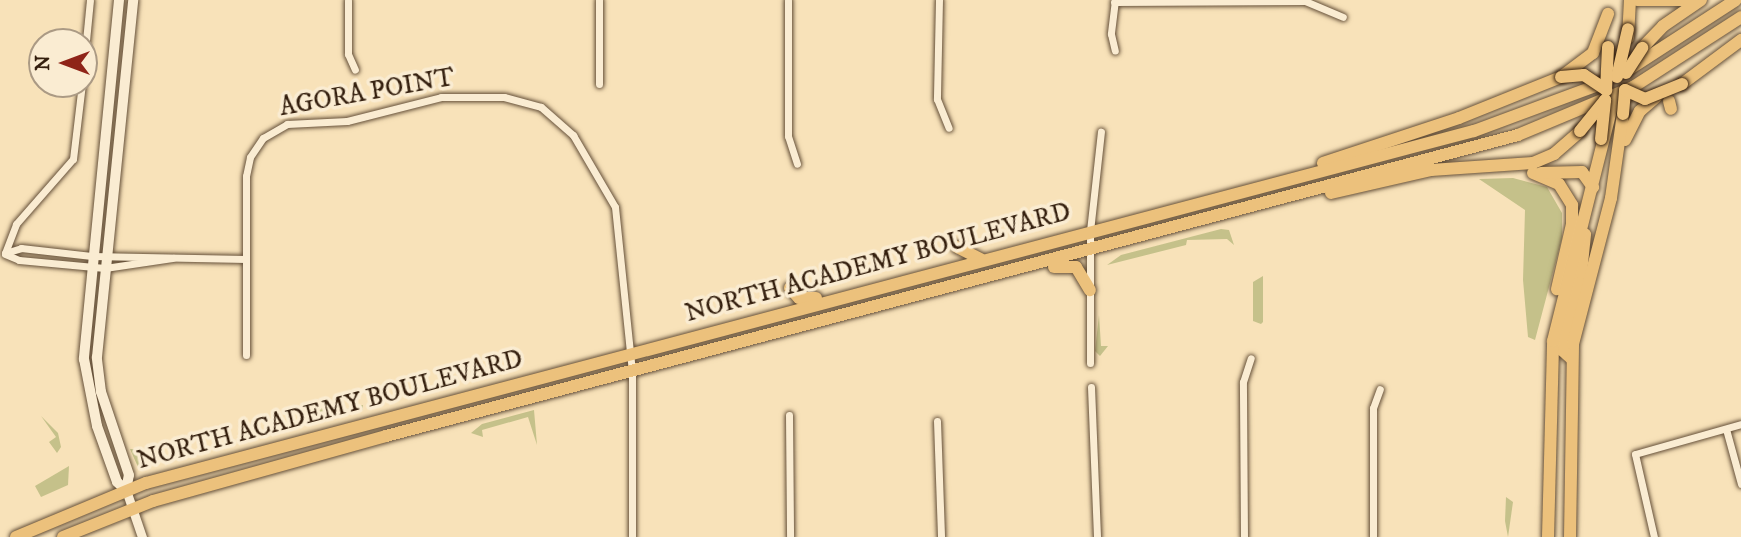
<!DOCTYPE html>
<style>
body{margin:0}
#map{position:relative;width:1741px;height:537px;overflow:hidden;background:#f8e2b9;font-family:"IM FELL DW Pica",serif}
div>[style]{position:absolute}
[style*='--x']{left:calc(var(--x)*1px);top:calc(var(--y)*1px);width:calc(var(--w)*1px);rotate:calc(var(--a)*1deg)}
.green>*{inset:0;background:#c5c18a}
.roads{filter:drop-shadow(0 0 2px #655039) drop-shadow(0 0 2px #655039)}
.minor>*{height:7px;margin:-3.5px;padding:0 3.5px;transform-origin:3.5px;border-radius:3.5px;background:#faecd2}
.tertiary>*{height:9px;margin:-4.5px;padding:0 4.5px;transform-origin:4.5px;border-radius:4.5px;background:#faecd2}
.secondary>*{height:10px;margin:-5px;padding:0 5px;transform-origin:5px;border-radius:5px;background:#faecd2}
.trunk>*{height:12px;margin:-6px;padding:0 6px;transform-origin:6px;border-radius:6px;background:#ecc17c}
.bridges{filter:drop-shadow(0 0 2px #341f0e) drop-shadow(0 0 2px #341f0e)}
.trunk-bridge>*{height:12px;margin:-6px;padding:0 6px;transform-origin:6px;border-radius:6px;background:#ecc17c}
span{translate:-50% -50%;white-space:nowrap;text-align:center;line-height:1.15;-webkit-text-stroke:7px #faecd2;paint-order:stroke}
.street-label{font-size:26px;color:#341f0e}
.north{position:absolute;left:28px;top:28px;width:70px;height:70px;box-sizing:border-box;background:#faecd2;border:2px solid #ab9a84;border-radius:50%;rotate:270deg;font-size:19px;font-weight:700;line-height:28px;text-align:center;color:#341f0e}
.north::after{content:'';display:block;margin:auto;width:24px;height:32px;background:#8f2418;clip-path:polygon(50% 0,100% 100%,50% 72%,0 100%)}
</style>
<div id="map">
<div class="green">
<div style="clip-path:polygon(1513px 178px,1547px 187px,1562px 213px,1562px 238px,1535px 340px,1528px 337px,1523px 280px,1525px 210px,1479px 179px)"></div>
<div style="clip-path:polygon(1221px 229px,1229px 230px,1234px 245px,1227px 239px,1187px 240px,1186px 245px,1107px 265px,1121px 255px)"></div>
<div style="clip-path:polygon(1263px 276px,1263px 322px,1261px 324px,1253px 321px,1253px 282px)"></div>
<div style="clip-path:polygon(1099px 315px,1101px 346px,1108px 346px,1100px 356px,1095px 351px)"></div>
<div style="clip-path:polygon(363px 405px,363px 410px,314px 418px,314px 408px,322px 408px,325px 414px)"></div>
<div style="clip-path:polygon(534px 410px,537px 445px,528px 417px,482px 430px,483px 437px,471px 433px,482px 424px)"></div>
<div style="clip-path:polygon(41px 416px,58px 433px,61px 447px,57px 453px,49px 442px,56px 437px)"></div>
<div style="clip-path:polygon(130px 449px,138px 449px,144px 463px,165px 461px,138px 467px)"></div>
<div style="clip-path:polygon(69px 466px,68px 485px,41px 497px,35px 486px)"></div>
<div style="clip-path:polygon(1506px 497px,1513px 502px,1508px 537px,1505px 521px)"></div>
</div>
<div class="roads">
<div class="minor">
<div style="--x:348;--y:0;--w:54;--a:90"></div>
<div style="--x:348;--y:54;--w:17;--a:66"></div>
<div style="--x:788;--y:0;--w:136;--a:90"></div>
<div style="--x:788;--y:136;--w:29;--a:72"></div>
<div style="--x:939;--y:0;--w:99;--a:91.2"></div>
<div style="--x:937;--y:99;--w:31;--a:68"></div>
<div style="--x:1115;--y:0;--w:34;--a:97"></div>
<div style="--x:1111;--y:34;--w:17;--a:77"></div>
<div style="--x:1114;--y:2;--w:191;--a:-0.3"></div>
<div style="--x:1305;--y:1;--w:41;--a:22.8"></div>
<div style="--x:84;--y:61;--w:61;--a:-84.4"></div>
<div style="--x:599;--y:84;--w:84;--a:-90"></div>
<div style="--x:5;--y:253;--w:17;--a:-17"></div>
<div style="--x:21;--y:248;--w:71;--a:6.4"></div>
<div style="--x:92;--y:256;--w:154;--a:1.1"></div>
<div style="--x:5;--y:253;--w:31;--a:-69"></div>
<div style="--x:16;--y:224;--w:86;--a:-48.8"></div>
<div style="--x:73;--y:159;--w:76;--a:-83.2"></div>
<div style="--x:5;--y:254;--w:15;--a:23"></div>
<div style="--x:19;--y:260;--w:86;--a:5.3"></div>
<div style="--x:105;--y:268;--w:68;--a:-8.5"></div>
<div style="--x:246;--y:355;--w:179;--a:-90"></div>
<div style="--x:246;--y:176;--w:19;--a:-78"></div>
<div style="--x:250;--y:157;--w:23;--a:-56"></div>
<div style="--x:263;--y:138;--w:28;--a:-30"></div>
<div style="--x:287;--y:124;--w:60;--a:-2.9"></div>
<div style="--x:347;--y:121;--w:97;--a:-14.3"></div>
<div style="--x:441;--y:97;--w:63;--a:0"></div>
<div style="--x:504;--y:97;--w:38;--a:15"></div>
<div style="--x:541;--y:107;--w:43;--a:41.2"></div>
<div style="--x:573;--y:135;--w:83;--a:59.7"></div>
<div style="--x:615;--y:207;--w:165;--a:84.1"></div>
<div style="--x:632;--y:371;--w:166;--a:90"></div>
<div style="--x:1090;--y:363;--w:132;--a:-90"></div>
<div style="--x:1090;--y:231;--w:100;--a:-83.7"></div>
<div style="--x:1091;--y:387;--w:150;--a:87.7"></div>
<div style="--x:789;--y:415;--w:122;--a:89.5"></div>
<div style="--x:937;--y:421;--w:116;--a:88"></div>
<div style="--x:1726;--y:429;--w:57;--a:74.7"></div>
<div style="--x:1244;--y:537;--w:155;--a:-90.4"></div>
<div style="--x:1243;--y:382;--w:25;--a:-72"></div>
<div style="--x:1373;--y:537;--w:129;--a:-90"></div>
<div style="--x:1373;--y:408;--w:20;--a:-70"></div>
<div style="--x:1654;--y:537;--w:85;--a:-102.9"></div>
<div style="--x:1635;--y:454;--w:110;--a:-15.8"></div>
</div>
<div class="tertiary">
<div style="--x:126;--y:490;--w:50;--a:71.2"></div>
</div>
<div class="secondary">
<div style="--x:119;--y:0;--w:361;--a:95.6"></div>
<div style="--x:84;--y:359;--w:68;--a:79"></div>
<div style="--x:97;--y:426;--w:59;--a:70.3"></div>
<div style="--x:117;--y:482;--w:12;--a:42"></div>
<div style="--x:126;--y:490;--w:15;--a:-79"></div>
<div style="--x:129;--y:475;--w:88;--a:-108.6"></div>
<div style="--x:101;--y:392;--w:35;--a:-97"></div>
<div style="--x:97;--y:357;--w:359;--a:-84.2"></div>
</div>
<div class="trunk">
<div style="--x:1637;--y:0;--w:52;--a:0"></div>
<div style="--x:1628;--y:38;--w:38;--a:-87"></div>
<div style="--x:1642;--y:48;--w:30;--a:-46"></div>
<div style="--x:1663;--y:26;--w:46;--a:-34.4"></div>
<div style="--x:1625;--y:72;--w:132;--a:-33"></div>
<div style="--x:1682;--y:84;--w:74;--a:-36.7"></div>
<div style="--x:1669;--y:101;--w:8;--a:76"></div>
<div style="--x:1625;--y:140;--w:33;--a:-63"></div>
<div style="--x:1640;--y:111;--w:21;--a:-41"></div>
<div style="--x:1323;--y:163;--w:143;--a:-18.3"></div>
<div style="--x:1459;--y:118;--w:110;--a:-21.9"></div>
<div style="--x:1561;--y:77;--w:40;--a:-37"></div>
<div style="--x:1593;--y:53;--w:42;--a:-69"></div>
<div style="--x:1533;--y:173;--w:28;--a:23"></div>
<div style="--x:1559;--y:184;--w:25;--a:58"></div>
<div style="--x:1572;--y:205;--w:19;--a:90"></div>
<div style="--x:1572;--y:224;--w:67;--a:103"></div>
<div style="--x:1541;--y:173;--w:41;--a:-1.4"></div>
<div style="--x:1582;--y:172;--w:19;--a:54"></div>
<div style="--x:1331;--y:193;--w:103;--a:-13"></div>
<div style="--x:1431;--y:170;--w:102;--a:-3.9"></div>
<div style="--x:1533;--y:163;--w:23;--a:-23"></div>
<div style="--x:1554;--y:154;--w:35;--a:-41"></div>
<div style="--x:957;--y:247;--w:27;--a:27"></div>
<div style="--x:1054;--y:267;--w:22;--a:0"></div>
<div style="--x:1076;--y:267;--w:27;--a:59"></div>
<div style="--x:790;--y:288;--w:13;--a:48"></div>
<div style="--x:799;--y:298;--w:17;--a:0"></div>
<div style="--x:1572;--y:359;--w:13;--a:-138"></div>
<div style="--x:1562;--y:350;--w:79;--a:-76.1"></div>
<div style="--x:1581;--y:273;--w:39;--a:-84"></div>
<div style="--x:16;--y:537;--w:141;--a:-22.6"></div>
<div style="--x:146;--y:483;--w:1374;--a:-14.85"></div>
<div style="--x:1474;--y:131;--w:141;--a:-20.4"></div>
<div style="--x:63;--y:537;--w:97;--a:-21.8"></div>
<div style="--x:153;--y:501;--w:242;--a:-15.6"></div>
<div style="--x:386;--y:436;--w:1171;--a:-14.89"></div>
<div style="--x:1518;--y:135;--w:125;--a:-22.7"></div>
<div style="--x:1633;--y:87;--w:129;--a:-32.9"></div>
<div style="--x:1548;--y:537;--w:196;--a:-88.5"></div>
<div style="--x:1553;--y:341;--w:246;--a:-75.9"></div>
<div style="--x:1570;--y:537;--w:193;--a:-89.1"></div>
<div style="--x:1573;--y:344;--w:151;--a:-75.4"></div>
<div style="--x:1611;--y:198;--w:85;--a:-81.9"></div>
</div>
</div>
<div class="bridges">
<div class="trunk-bridge">
<div style="--x:1626;--y:73;--w:30;--a:-57"></div>
<div style="--x:1561;--y:77;--w:23;--a:-5"></div>
<div style="--x:1584;--y:75;--w:27;--a:34"></div>
<div style="--x:1617;--y:77;--w:49;--a:-77.1"></div>
<div style="--x:1606;--y:90;--w:43;--a:-87.3"></div>
<div style="--x:1623;--y:114;--w:24;--a:-85"></div>
<div style="--x:1625;--y:90;--w:22;--a:24"></div>
<div style="--x:1645;--y:99;--w:40;--a:-22"></div>
<div style="--x:1580;--y:131;--w:40;--a:-51"></div>
<div style="--x:1601;--y:139;--w:39;--a:-84"></div>
</div>
</div>
<div class="street-label">
<span style="left:367px;top:93px;rotate:-10deg">AGORA POINT</span>
<span style="left:878px;top:263px;rotate:-15deg">NORTH ACADEMY BOULEVARD</span>
<span style="left:330px;top:410px;rotate:-15deg">NORTH ACADEMY BOULEVARD</span>
</div>
<div class="north">N</div>
</div>
